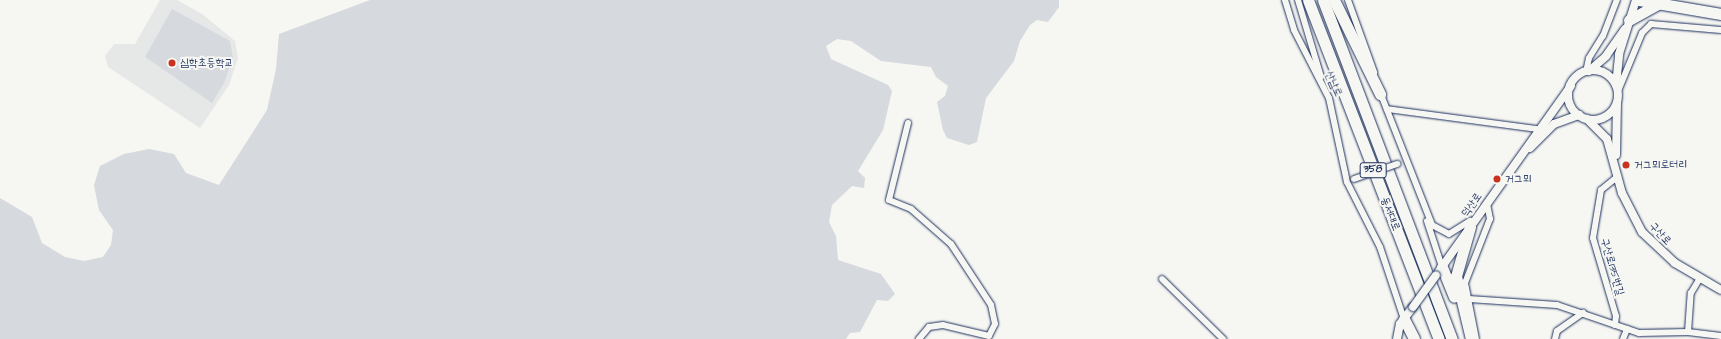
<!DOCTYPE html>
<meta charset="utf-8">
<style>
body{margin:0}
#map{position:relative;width:1721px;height:339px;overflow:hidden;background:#f6f6f2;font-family:"Architects Daughter","Poor Story",sans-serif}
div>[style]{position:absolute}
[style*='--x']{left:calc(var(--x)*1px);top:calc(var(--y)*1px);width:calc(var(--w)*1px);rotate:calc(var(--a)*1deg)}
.built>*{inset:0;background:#e6e7e7}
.green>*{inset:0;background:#d6d9dd}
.roads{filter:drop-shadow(0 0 1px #1b2f5e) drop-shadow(0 0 1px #1b2f5e)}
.street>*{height:6px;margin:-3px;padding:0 3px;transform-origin:3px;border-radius:3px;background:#f6f6f2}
.secondary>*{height:8px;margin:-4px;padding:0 4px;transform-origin:4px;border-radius:4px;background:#f6f6f2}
.secondary>.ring{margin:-4px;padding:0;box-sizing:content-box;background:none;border:8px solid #f6f6f2;border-radius:50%}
.highway>*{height:11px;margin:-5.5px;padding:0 5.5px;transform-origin:5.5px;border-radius:5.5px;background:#f6f6f2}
.bridges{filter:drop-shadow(0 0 1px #1b2f5e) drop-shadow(0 0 1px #1b2f5e)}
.street-bridge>*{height:6px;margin:-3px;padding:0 3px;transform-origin:3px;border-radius:3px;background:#f6f6f2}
.secondary-bridge>*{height:8px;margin:-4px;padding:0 4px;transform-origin:4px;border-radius:4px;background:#f6f6f2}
.dots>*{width:11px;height:11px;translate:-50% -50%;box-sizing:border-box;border:2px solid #f6f6f2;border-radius:50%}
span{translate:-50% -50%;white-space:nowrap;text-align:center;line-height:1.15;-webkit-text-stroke:4px #f6f6f2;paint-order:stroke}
.shield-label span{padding:1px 3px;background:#f6f6f2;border:1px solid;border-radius:3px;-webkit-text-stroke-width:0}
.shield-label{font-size:10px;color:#1b2f5e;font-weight:700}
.poi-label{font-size:11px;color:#1b2f5e}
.left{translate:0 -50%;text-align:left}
.street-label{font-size:11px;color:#1b2f5e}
</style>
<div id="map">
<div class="built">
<div style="clip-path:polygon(160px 0,177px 0,202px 14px,235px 41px,238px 58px,229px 85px,200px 128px,108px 67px,105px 56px,114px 44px,135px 44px)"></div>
</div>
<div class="green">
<div style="clip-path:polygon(370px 0,1059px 0,1059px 7px,1048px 22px,1037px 20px,1030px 25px,1020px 41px,1014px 61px,986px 98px,977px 142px,969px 145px,947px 138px,943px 130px,937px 102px,945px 96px,948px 86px,936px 77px,931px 67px,881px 61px,851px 41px,837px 39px,826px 46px,831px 59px,888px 85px,892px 91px,883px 130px,858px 171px,865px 178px,864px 188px,852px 186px,832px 205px,829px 222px,836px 236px,838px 260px,881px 274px,895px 294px,888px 301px,877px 300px,860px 332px,850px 333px,846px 339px,0 339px,0 198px,32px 217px,42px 243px,65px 257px,84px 261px,103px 257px,111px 245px,113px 230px,99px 210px,94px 185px,100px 166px,124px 154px,149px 149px,174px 154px,186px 173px,219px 185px,267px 110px,276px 69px,279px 34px)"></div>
<div style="clip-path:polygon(172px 9px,230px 41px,233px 58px,224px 83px,212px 103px,145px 57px)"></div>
</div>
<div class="roads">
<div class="street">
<div style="--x:1285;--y:0;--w:31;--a:73"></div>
<div style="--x:1294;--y:30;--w:76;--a:62.8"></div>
<div style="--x:1329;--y:98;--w:86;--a:77.9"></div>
<div style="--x:1347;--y:182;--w:73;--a:63.1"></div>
<div style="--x:1380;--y:247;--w:76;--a:71.6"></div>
<div style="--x:1298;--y:0;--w:80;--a:73.4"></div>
<div style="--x:1348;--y:0;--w:77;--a:70.1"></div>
<div style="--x:1586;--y:72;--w:14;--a:-78"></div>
<div style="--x:1589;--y:58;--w:26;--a:-58"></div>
<div style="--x:1603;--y:36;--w:39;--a:-69"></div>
<div style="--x:1618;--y:91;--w:63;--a:-67.5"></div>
<div style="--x:1642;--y:33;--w:13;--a:-45"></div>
<div style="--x:1651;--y:24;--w:70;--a:4.9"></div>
<div style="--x:1380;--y:92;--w:143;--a:68.6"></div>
<div style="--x:1432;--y:225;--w:19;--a:28"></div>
<div style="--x:1449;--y:234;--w:25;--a:-32"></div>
<div style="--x:1387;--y:109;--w:151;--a:7.6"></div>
<div style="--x:908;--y:123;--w:79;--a:103.9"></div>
<div style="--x:889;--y:200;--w:24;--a:22"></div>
<div style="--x:911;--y:209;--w:53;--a:41.2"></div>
<div style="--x:951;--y:244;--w:73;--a:56.7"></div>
<div style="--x:991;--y:305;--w:19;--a:78"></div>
<div style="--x:995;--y:324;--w:13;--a:117"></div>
<div style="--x:989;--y:336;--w:47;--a:-166.6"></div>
<div style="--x:943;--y:325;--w:14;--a:172"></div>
<div style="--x:929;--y:327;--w:16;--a:130"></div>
<div style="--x:1427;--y:221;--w:48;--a:71.9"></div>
<div style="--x:1162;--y:279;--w:86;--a:44.5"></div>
<div style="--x:1469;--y:299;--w:88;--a:3.9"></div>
<div style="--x:1557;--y:305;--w:87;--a:18.9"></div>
<div style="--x:1639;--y:333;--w:49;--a:-1.2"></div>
<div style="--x:1688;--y:332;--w:33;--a:7"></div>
<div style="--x:1615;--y:325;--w:9;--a:-84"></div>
<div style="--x:1616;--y:316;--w:81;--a:-106.4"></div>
<div style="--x:1593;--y:238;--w:49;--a:-80.5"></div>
<div style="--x:1601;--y:190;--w:22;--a:-39"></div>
<div style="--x:1688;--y:332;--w:39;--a:-86"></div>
<div style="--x:1691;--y:293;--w:17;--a:-59"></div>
<div style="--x:1476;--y:339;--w:57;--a:-101.1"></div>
<div style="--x:1465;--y:283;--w:69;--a:-68.7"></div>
<div style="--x:1490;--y:219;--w:15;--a:-101"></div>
<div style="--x:1555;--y:339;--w:8;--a:-76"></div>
<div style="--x:1557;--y:331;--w:32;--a:-35"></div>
<div style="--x:1623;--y:339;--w:11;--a:-68"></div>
</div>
<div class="secondary">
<div class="ring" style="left:1568px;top:70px;width:42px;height:42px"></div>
<div style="--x:1589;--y:71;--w:23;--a:-41"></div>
<div style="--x:1606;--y:56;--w:33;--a:-55"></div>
<div style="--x:1616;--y:85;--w:31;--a:-84"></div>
<div style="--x:1619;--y:54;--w:57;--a:-72.5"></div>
<div style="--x:1587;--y:119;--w:28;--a:45"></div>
<div style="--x:1607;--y:139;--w:56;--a:74.5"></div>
<div style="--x:1622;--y:193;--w:44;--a:62.9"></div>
<div style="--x:1642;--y:232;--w:45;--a:43.2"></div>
<div style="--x:1675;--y:263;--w:53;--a:30.4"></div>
<div style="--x:1530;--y:148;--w:34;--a:-45"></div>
<div style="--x:1554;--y:124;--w:27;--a:-20"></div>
<div style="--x:1616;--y:155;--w:52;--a:-88.9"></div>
<div style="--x:1439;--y:271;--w:227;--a:-54.5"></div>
<div style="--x:1397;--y:339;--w:15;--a:-79"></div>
<div style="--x:1400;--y:324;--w:21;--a:-53"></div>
</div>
<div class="highway">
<div style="--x:1308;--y:0;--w:363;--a:68.9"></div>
<div style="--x:1323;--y:0;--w:363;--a:69.2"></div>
<div style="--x:1334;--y:0;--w:105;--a:63.9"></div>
<div style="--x:1639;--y:0;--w:83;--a:9.7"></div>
<div style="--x:1629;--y:20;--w:33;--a:-29"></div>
<div style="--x:1470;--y:227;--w:51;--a:105.9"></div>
<div style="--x:1456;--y:276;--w:65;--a:76.6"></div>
<div style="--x:1442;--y:267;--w:32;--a:68"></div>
<div style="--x:1404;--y:319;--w:22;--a:63"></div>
</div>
</div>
<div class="bridges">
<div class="street-bridge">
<div style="--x:1354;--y:179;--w:46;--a:-19.2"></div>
</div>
<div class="secondary-bridge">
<div style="--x:1413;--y:307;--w:39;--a:-54"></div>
</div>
</div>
<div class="dots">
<div style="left:172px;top:63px;background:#c8321e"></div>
<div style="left:1626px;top:165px;background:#c8321e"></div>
<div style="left:1497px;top:179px;background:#c8321e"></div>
</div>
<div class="shield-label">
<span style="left:1373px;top:170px">358</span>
</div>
<div class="poi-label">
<span class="left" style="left:180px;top:63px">심학초등학교</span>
<span class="left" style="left:1634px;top:165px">거그뫼로터리</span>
<span class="left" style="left:1505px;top:179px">거그뫼</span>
</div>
<div class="street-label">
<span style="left:1333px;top:84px;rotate:66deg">산남로</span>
<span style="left:1472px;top:205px;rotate:-55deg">덕산로</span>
<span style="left:1390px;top:214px;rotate:69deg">동서대로</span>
<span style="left:1660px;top:234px;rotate:47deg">구산로</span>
<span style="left:1612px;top:267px;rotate:74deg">구산로135번길</span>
</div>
</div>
